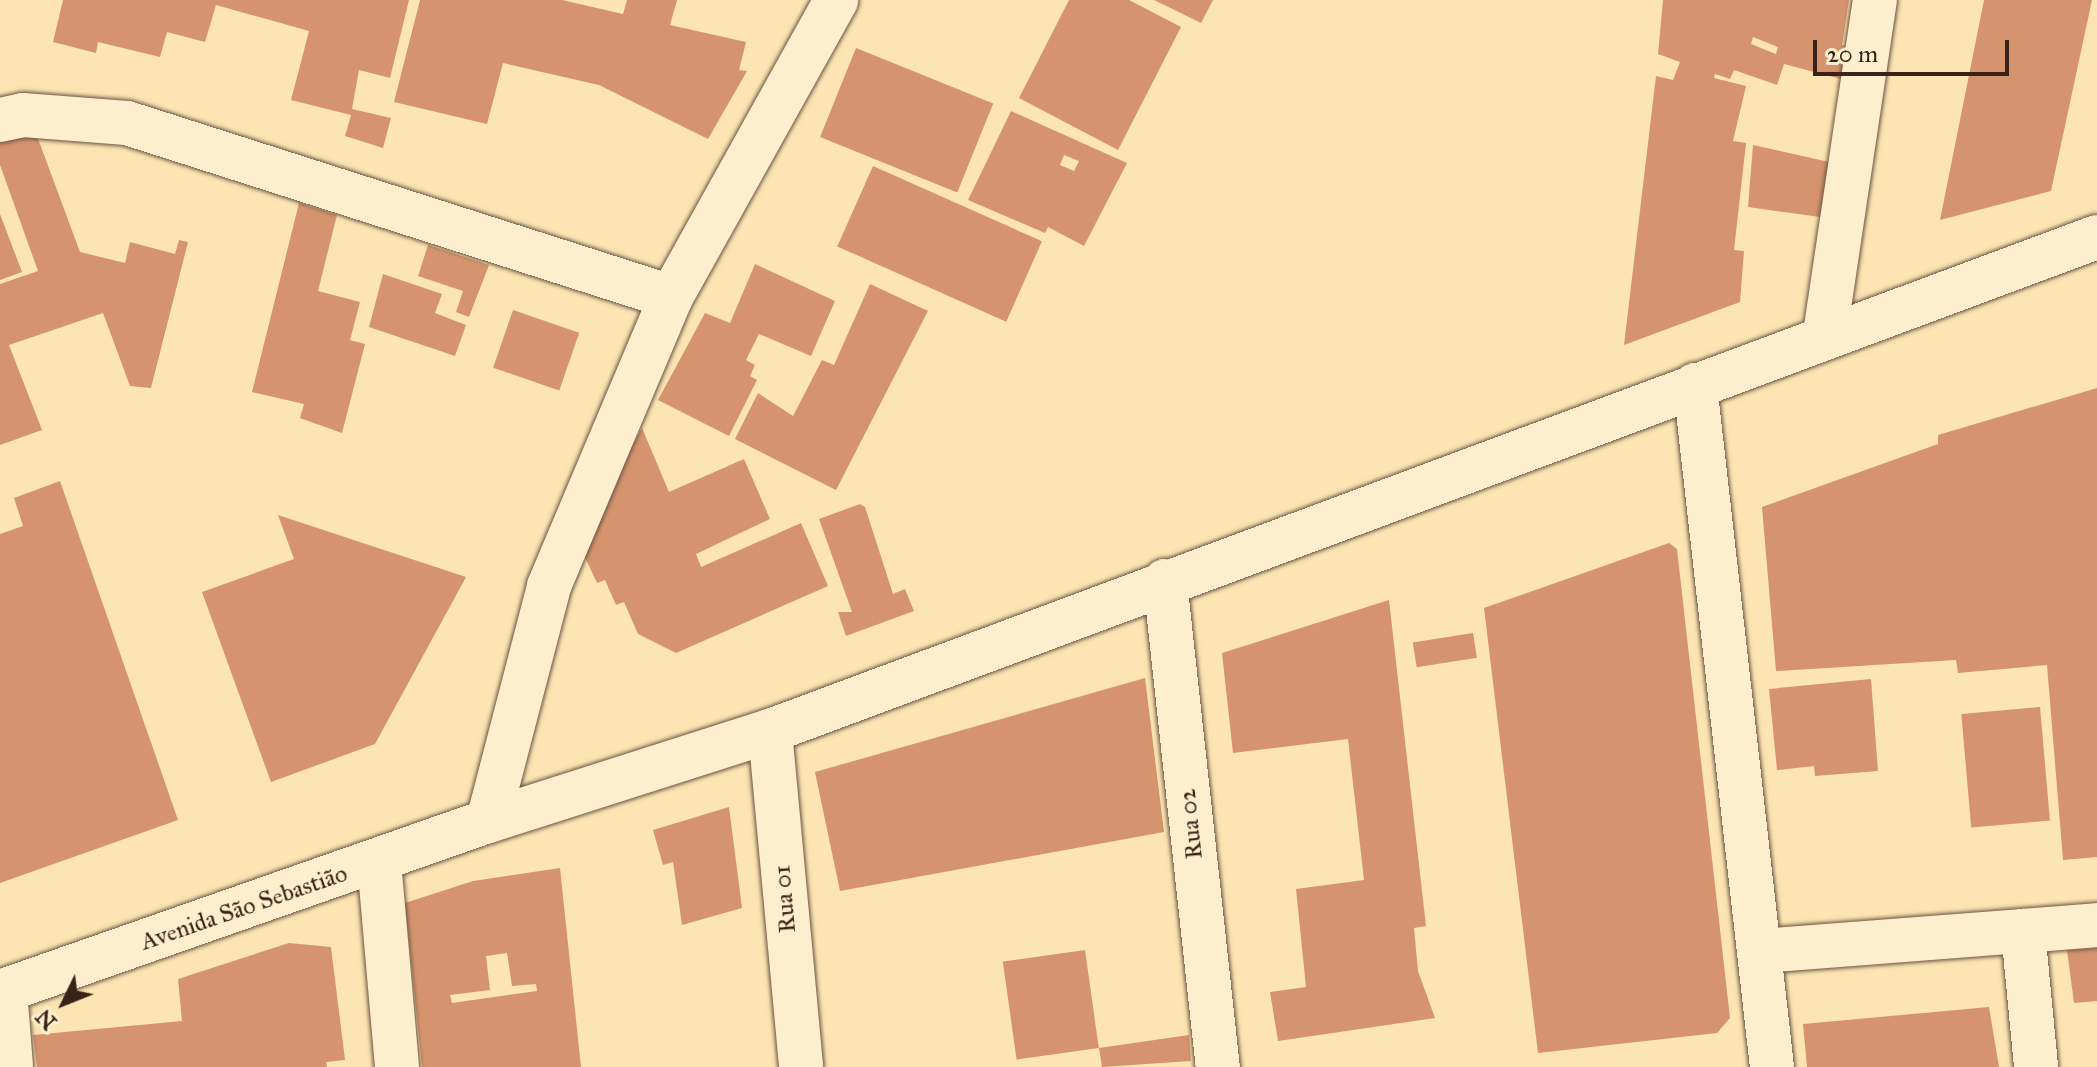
<!DOCTYPE html>
<meta charset="utf-8">
<style>
body{margin:0}
#map{position:relative;width:2097px;height:1067px;overflow:hidden;background:#fce5b3;font-family:"IM FELL Great Primer",serif}
div>[style]{position:absolute}
[style*='--x']{left:calc(var(--x)*1px);top:calc(var(--y)*1px);width:calc(var(--w)*1px);rotate:calc(var(--a)*1deg)}
.building>*{inset:0;background:#d6946e;transform-origin:0 0}
.roads{filter:drop-shadow(0 0 2px #6b5340) drop-shadow(0 0 2px #6b5340)}
.street>*{height:44px;margin:-22px;padding:0 22px;transform-origin:22px;border-radius:22px;background:#fdeece}
.secondary>*{height:44px;margin:-22px;padding:0 22px;transform-origin:22px;border-radius:22px;background:#fdeece}
span{translate:-50% -50%;white-space:nowrap;text-align:center;line-height:1.15;-webkit-text-stroke:8px #fdeece;paint-order:stroke}
.street-label{font-size:24px;color:#3b2219}
.north{position:absolute;left:24px;top:963px;width:80px;height:80px;-webkit-text-stroke:6px #fdeece;paint-order:stroke;rotate:227deg;font-size:22px;font-weight:700;line-height:32px;text-align:center;color:#3b2219}
.north::after{content:'';display:block;margin:auto;width:28px;height:36px;background:#3b2219;clip-path:polygon(50% 0,100% 100%,50% 72%,0 100%)}
.scale{position:absolute;left:1813px;top:40px;width:196px;height:36px;box-sizing:border-box;border:4px solid #3b2219;border-top:0;padding-left:10px;font-size:24px;line-height:28px;white-space:nowrap;color:#3b2219;-webkit-text-stroke:6px #fdeece;paint-order:stroke}
</style>
<div id="map">
<div class="building">
<div style="clip-path:polygon(63px 0,409px 0,390px 78px,359px 70px,352px 109px,391px 118px,383px 148px,345px 136px,351px 115px,291px 100px,309px 31px,216px 5px,205px 42px,167px 32px,160px 57px,98px 42px,96px 53px,53px 42px)"></div>
<div style="clip-path:polygon(420px 0,562px 0,623px 14px,627px 0,677px 0,670px 25px,746px 42px,739px 70px,747px 71px,708px 139px,599px 85px,503px 63px,487px 124px,394px 102px)"></div>
<div style="clip-path:polygon(1069px 0,1129px 0,1181px 27px,1118px 150px,1019px 98px)"></div>
<div style="clip-path:polygon(1154px 0,1213px 0,1201px 23px)"></div>
<div style="clip-path:polygon(evenodd,1663px 0,1849px 0,1842px 45px,1848px 48px,1841px 79px,1784px 64px,1777px 85px,1734px 70px,1730px 79px,1715px 74px,1714px 78px,1746px 86px,1733px 141px,1746px 143px,1734px 250px,1744px 251px,1740px 302px,1624px 345px,1656px 76px,1673px 80px,1680px 62px,1658px 54px,1663px 0,1753px 37px,1778px 47px,1776px 54px,1751px 44px,1753px 37px)"></div>
<div style="clip-path:polygon(1984px 0,2092px 0,2051px 191px,1940px 220px)"></div>
<div style="left:856px;top:48px;width:148px;height:96px;rotate:22deg"></div>
<div style="clip-path:polygon(evenodd,1011px 111px,1127px 163px,1084px 246px,1048px 227px,1045px 233px,968px 200px,1011px 111px,1064px 155px,1079px 161px,1074px 171px,1060px 165px,1064px 155px)"></div>
<div style="clip-path:polygon(34px 128px,80px 252px,125px 263px,130px 242px,175px 254px,179px 240px,188px 242px,151px 388px,130px 386px,103px 313px,9px 345px,42px 430px,0 445px,0 284px,38px 271px,0 165px,0 140px)"></div>
<div style="clip-path:polygon(1753px 145px,1829px 162px,1820px 217px,1748px 207px)"></div>
<div style="left:873px;top:166px;width:185px;height:88px;rotate:24deg"></div>
<div style="clip-path:polygon(299px 203px,337px 215px,318px 291px,360px 302px,350px 340px,365px 344px,342px 433px,300px 418px,304px 404px,252px 392px)"></div>
<div style="clip-path:polygon(0 214px,22px 272px,0 280px)"></div>
<div style="clip-path:polygon(428px 245px,489px 265px,469px 317px,456px 312px,463px 291px,418px 276px)"></div>
<div style="clip-path:polygon(755px 264px,835px 301px,811px 356px,759px 334px,746px 360px,755px 365px,750px 376px,757px 380px,729px 436px,658px 400px,705px 313px,730px 323px)"></div>
<div style="clip-path:polygon(383px 274px,442px 294px,435px 313px,466px 325px,455px 356px,369px 327px)"></div>
<div style="clip-path:polygon(870px 284px,928px 311px,836px 490px,735px 439px,758px 393px,793px 416px,822px 360px,834px 365px)"></div>
<div style="left:513px;top:310px;width:70px;height:61px;rotate:19deg"></div>
<div style="clip-path:polygon(2097px 388px,2097px 857px,2063px 860px,2047px 665px,1958px 673px,1956px 660px,1776px 671px,1762px 507px,1938px 444px,1938px 435px)"></div>
<div style="clip-path:polygon(642px 428px,669px 492px,744px 459px,770px 519px,696px 554px,701px 567px,801px 523px,828px 586px,676px 653px,638px 634px,624px 602px,616px 605px,605px 580px,597px 583px,578px 542px)"></div>
<div style="clip-path:polygon(60px 481px,178px 820px,0 883px,0 534px,23px 526px,14px 498px)"></div>
<div style="clip-path:polygon(860px 504px,865px 507px,893px 594px,905px 589px,914px 611px,846px 636px,838px 612px,852px 612px,819px 519px)"></div>
<div style="clip-path:polygon(278px 515px,466px 577px,375px 744px,271px 782px,202px 592px,294px 559px)"></div>
<div style="clip-path:polygon(1669px 543px,1677px 549px,1730px 1018px,1717px 1033px,1538px 1053px,1484px 608px)"></div>
<div style="clip-path:polygon(1389px 600px,1426px 926px,1414px 928px,1418px 971px,1435px 1018px,1278px 1041px,1270px 992px,1306px 987px,1296px 889px,1364px 880px,1348px 739px,1233px 753px,1222px 653px)"></div>
<div style="left:1473px;top:633px;width:25px;height:61px;rotate:81deg"></div>
<div style="clip-path:polygon(1145px 678px,1164px 832px,840px 891px,815px 772px)"></div>
<div style="clip-path:polygon(1871px 679px,1878px 771px,1815px 776px,1814px 766px,1777px 770px,1769px 689px)"></div>
<div style="left:2040px;top:707px;width:114px;height:79px;rotate:85deg"></div>
<div style="clip-path:polygon(729px 807px,742px 908px,682px 925px,673px 862px,663px 865px,653px 830px)"></div>
<div style="clip-path:polygon(evenodd,560px 868px,581px 1067px,422px 1067px,405px 903px,473px 881px,560px 868px,507px 953px,512px 986px,536px 984px,537px 991px,452px 1003px,450px 995px,490px 990px,486px 956px,507px 953px)"></div>
<div style="clip-path:polygon(289px 943px,331px 947px,345px 1060px,326px 1062px,327px 1067px,37px 1067px,33px 1035px,182px 1021px,178px 979px)"></div>
<div style="clip-path:polygon(2097px 948px,2097px 1001px,2074px 1003px,2067px 950px)"></div>
<div style="left:1085px;top:950px;width:99px;height:83px;rotate:82deg"></div>
<div style="clip-path:polygon(1989px 1007px,1999px 1067px,1807px 1067px,1803px 1024px)"></div>
<div style="clip-path:polygon(1189px 1035px,1191px 1061px,1102px 1067px,1099px 1048px)"></div>
</div>
<div class="roads">
<div class="street">
<div style="--x:0;--y:120;--w:24;--a:-12"></div>
<div style="--x:23;--y:115;--w:104;--a:4.4"></div>
<div style="--x:127;--y:123;--w:571;--a:17.74"></div>
<div style="--x:1825;--y:334;--w:338;--a:-81.5"></div>
<div style="--x:1695;--y:385;--w:686;--a:83.56"></div>
<div style="--x:1165;--y:581;--w:489;--a:83.8"></div>
<div style="--x:770;--y:731;--w:337;--a:84.7"></div>
<div style="--x:488;--y:821;--w:243;--a:-75.4"></div>
<div style="--x:549;--y:586;--w:314;--a:-67.1"></div>
<div style="--x:671;--y:297;--w:340;--a:-60.9"></div>
<div style="--x:379;--y:861;--w:207;--a:85"></div>
<div style="--x:2023;--y:931;--w:74;--a:-4.6"></div>
<div style="--x:1761;--y:951;--w:263;--a:-4.4"></div>
<div style="--x:2023;--y:931;--w:137;--a:84.5"></div>
<div style="--x:5;--y:990;--w:77;--a:85.5"></div>
</div>
<div class="secondary">
<div style="--x:0;--y:992;--w:517;--a:-19.31"></div>
<div style="--x:488;--y:821;--w:296;--a:-17.7"></div>
<div style="--x:770;--y:731;--w:1416;--a:-20.42"></div>
</div>
</div>
<div class="street-label">
<span style="left:1191px;top:824px;rotate:-96deg">Rua 02</span>
<span style="left:785px;top:899px;rotate:-95deg">Rua 01</span>
<span style="left:244px;top:908px;rotate:-19deg">Avenida São Sebastião</span>
</div>
<div class="north">N</div>
<div class="scale">20 m</div>
</div>
